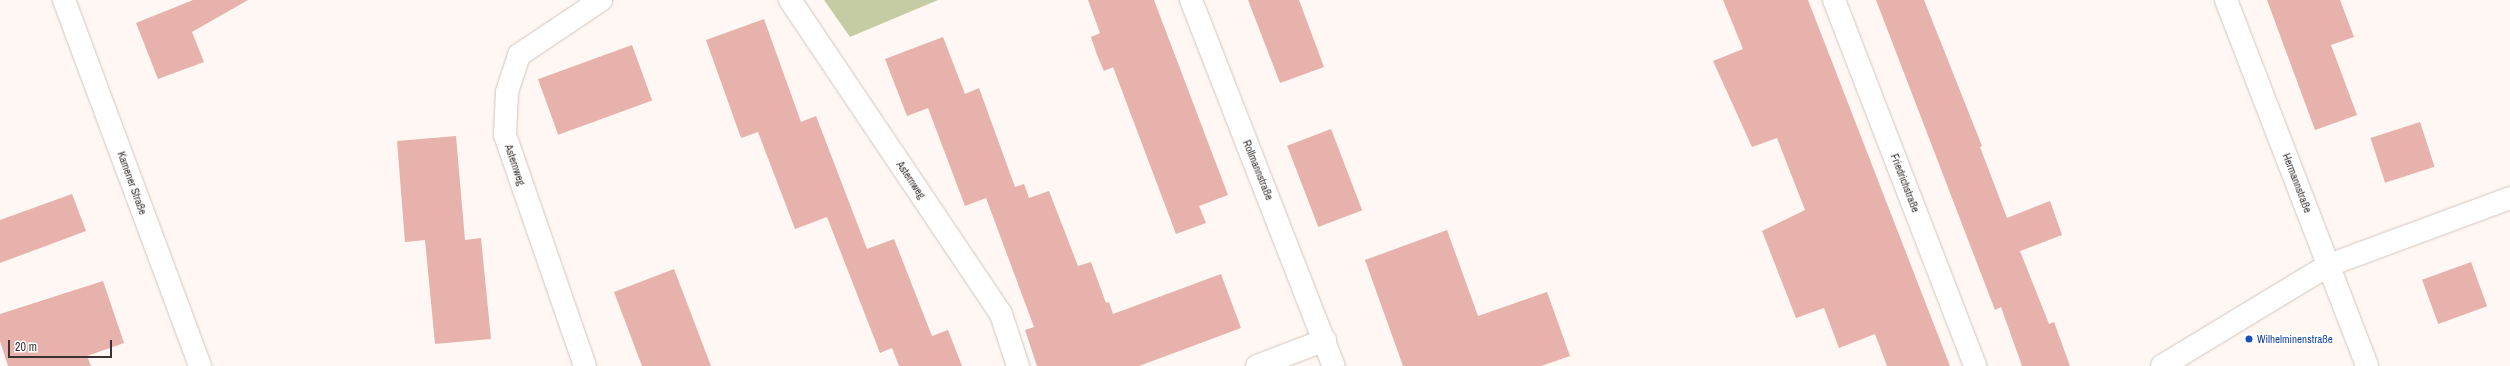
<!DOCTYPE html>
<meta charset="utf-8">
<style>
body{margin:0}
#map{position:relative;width:2510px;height:366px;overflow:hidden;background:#fef7f3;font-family:"Archivo Narrow",sans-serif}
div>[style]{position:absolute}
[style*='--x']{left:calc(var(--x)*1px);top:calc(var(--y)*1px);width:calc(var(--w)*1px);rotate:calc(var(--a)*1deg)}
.green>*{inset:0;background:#c5cba3}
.building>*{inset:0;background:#e7b2ab;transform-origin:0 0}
.roads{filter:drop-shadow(0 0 1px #d2c6c0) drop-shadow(0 0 1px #d2c6c0)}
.minor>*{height:22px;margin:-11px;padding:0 11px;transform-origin:11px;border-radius:11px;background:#fff}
.major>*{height:22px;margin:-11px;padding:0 11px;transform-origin:11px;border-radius:11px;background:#fff}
.dots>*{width:11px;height:11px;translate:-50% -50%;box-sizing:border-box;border:2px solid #fff;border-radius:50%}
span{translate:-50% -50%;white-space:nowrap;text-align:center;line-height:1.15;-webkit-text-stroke:3px #fff;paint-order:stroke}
.street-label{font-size:11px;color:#393432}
.transit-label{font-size:11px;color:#164399}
.left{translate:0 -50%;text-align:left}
.scale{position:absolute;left:8px;top:340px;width:104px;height:18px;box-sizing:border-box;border:2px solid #393432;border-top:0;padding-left:5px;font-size:12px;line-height:14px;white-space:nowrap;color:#393432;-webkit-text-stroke:3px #fff;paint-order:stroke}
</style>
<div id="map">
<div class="green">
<div style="clip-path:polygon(824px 0,938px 0,850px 37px)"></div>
</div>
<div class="building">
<div style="clip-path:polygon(193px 0,248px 0,192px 32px,204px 62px,158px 79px,136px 23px)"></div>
<div style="clip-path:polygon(1088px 0,1154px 0,1228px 195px,1199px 206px,1206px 223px,1176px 234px,1113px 67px,1104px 71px,1097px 55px,1091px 37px,1100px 33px)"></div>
<div style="clip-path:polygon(1248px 0,1299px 0,1324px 67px,1280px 83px)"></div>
<div style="clip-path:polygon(1723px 0,1808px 0,1950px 366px,1887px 366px,1875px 334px,1839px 348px,1824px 308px,1796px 318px,1762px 231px,1805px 210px,1777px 138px,1752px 147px,1713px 61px,1743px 49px)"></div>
<div style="clip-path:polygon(1876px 0,1924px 0,1982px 146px,1980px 147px,2007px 218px,2050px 201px,2062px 235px,2020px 251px,2049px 324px,2054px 322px,2070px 366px,2022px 366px,2001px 307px,1995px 310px)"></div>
<div style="clip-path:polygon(2267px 0,2340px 0,2354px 37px,2331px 45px,2357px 115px,2315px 130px)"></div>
<div style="clip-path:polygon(764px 19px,801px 122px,816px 116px,867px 249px,894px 239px,932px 336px,948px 330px,962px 366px,899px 366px,892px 348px,880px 353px,827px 217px,795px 229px,758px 132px,741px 138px,706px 40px)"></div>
<div style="clip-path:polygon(943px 37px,965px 94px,979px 88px,1015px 187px,1024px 184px,1029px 198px,1049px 191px,1078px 266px,1091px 262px,1106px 303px,1109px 302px,1113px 314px,1221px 274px,1241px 328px,1139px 366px,1037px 366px,1025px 330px,1034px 327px,986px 198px,965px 206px,928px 108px,907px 116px,885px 59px)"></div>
<div style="left:632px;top:45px;width:59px;height:100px;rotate:70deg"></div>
<div style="left:2420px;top:122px;width:47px;height:52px;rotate:72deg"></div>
<div style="left:1331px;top:129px;width:87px;height:47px;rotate:69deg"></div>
<div style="clip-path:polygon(456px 136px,465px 240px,481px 238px,491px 339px,435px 344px,425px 240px,405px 242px,397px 141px)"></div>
<div style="clip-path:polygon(72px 194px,86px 231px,0 263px,0 220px)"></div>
<div style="clip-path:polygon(1447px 230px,1478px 316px,1547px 292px,1570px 356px,1541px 366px,1403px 366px,1365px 260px)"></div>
<div style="left:2471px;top:262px;width:47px;height:52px;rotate:70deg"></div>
<div style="clip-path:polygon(674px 269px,711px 366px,642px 366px,614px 292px)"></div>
<div style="clip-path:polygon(103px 281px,124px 343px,87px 356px,91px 366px,8px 366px,0 341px,0 314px)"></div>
</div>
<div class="roads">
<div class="minor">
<div style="--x:790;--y:0;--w:378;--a:56.1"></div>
<div style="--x:1001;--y:314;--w:55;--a:71.9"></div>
<div style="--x:1191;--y:0;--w:393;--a:68.7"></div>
<div style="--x:1834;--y:0;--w:392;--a:68.9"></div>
<div style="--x:2226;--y:0;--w:392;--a:68.9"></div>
<div style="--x:585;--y:366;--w:244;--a:-109.1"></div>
<div style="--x:505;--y:135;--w:43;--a:-87.3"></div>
<div style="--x:507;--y:92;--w:39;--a:-72"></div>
<div style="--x:519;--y:55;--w:99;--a:-33.9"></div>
<div style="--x:1257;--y:366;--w:73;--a:-20.9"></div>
<div style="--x:2162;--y:366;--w:195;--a:-31.2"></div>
<div style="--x:2329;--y:265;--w:193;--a:-20.3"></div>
</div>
<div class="major">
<div style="--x:64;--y:0;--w:390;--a:69.6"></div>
</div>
</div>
<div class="dots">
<div style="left:2249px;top:339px;background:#1a4fb4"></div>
</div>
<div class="street-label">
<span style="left:515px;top:165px;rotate:71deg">Asternweg</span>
<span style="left:1258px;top:170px;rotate:68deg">Rollmannstraße</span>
<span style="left:911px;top:180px;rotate:56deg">Asternweg</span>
<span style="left:132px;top:183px;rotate:70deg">Kamener Straße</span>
<span style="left:1905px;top:183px;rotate:69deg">Friedrichstraße</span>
<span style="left:2297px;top:183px;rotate:69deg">Hermannstraße</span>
</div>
<div class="transit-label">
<span class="left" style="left:2257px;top:339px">Wilhelminenstraße</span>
</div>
<div class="scale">20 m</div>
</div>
